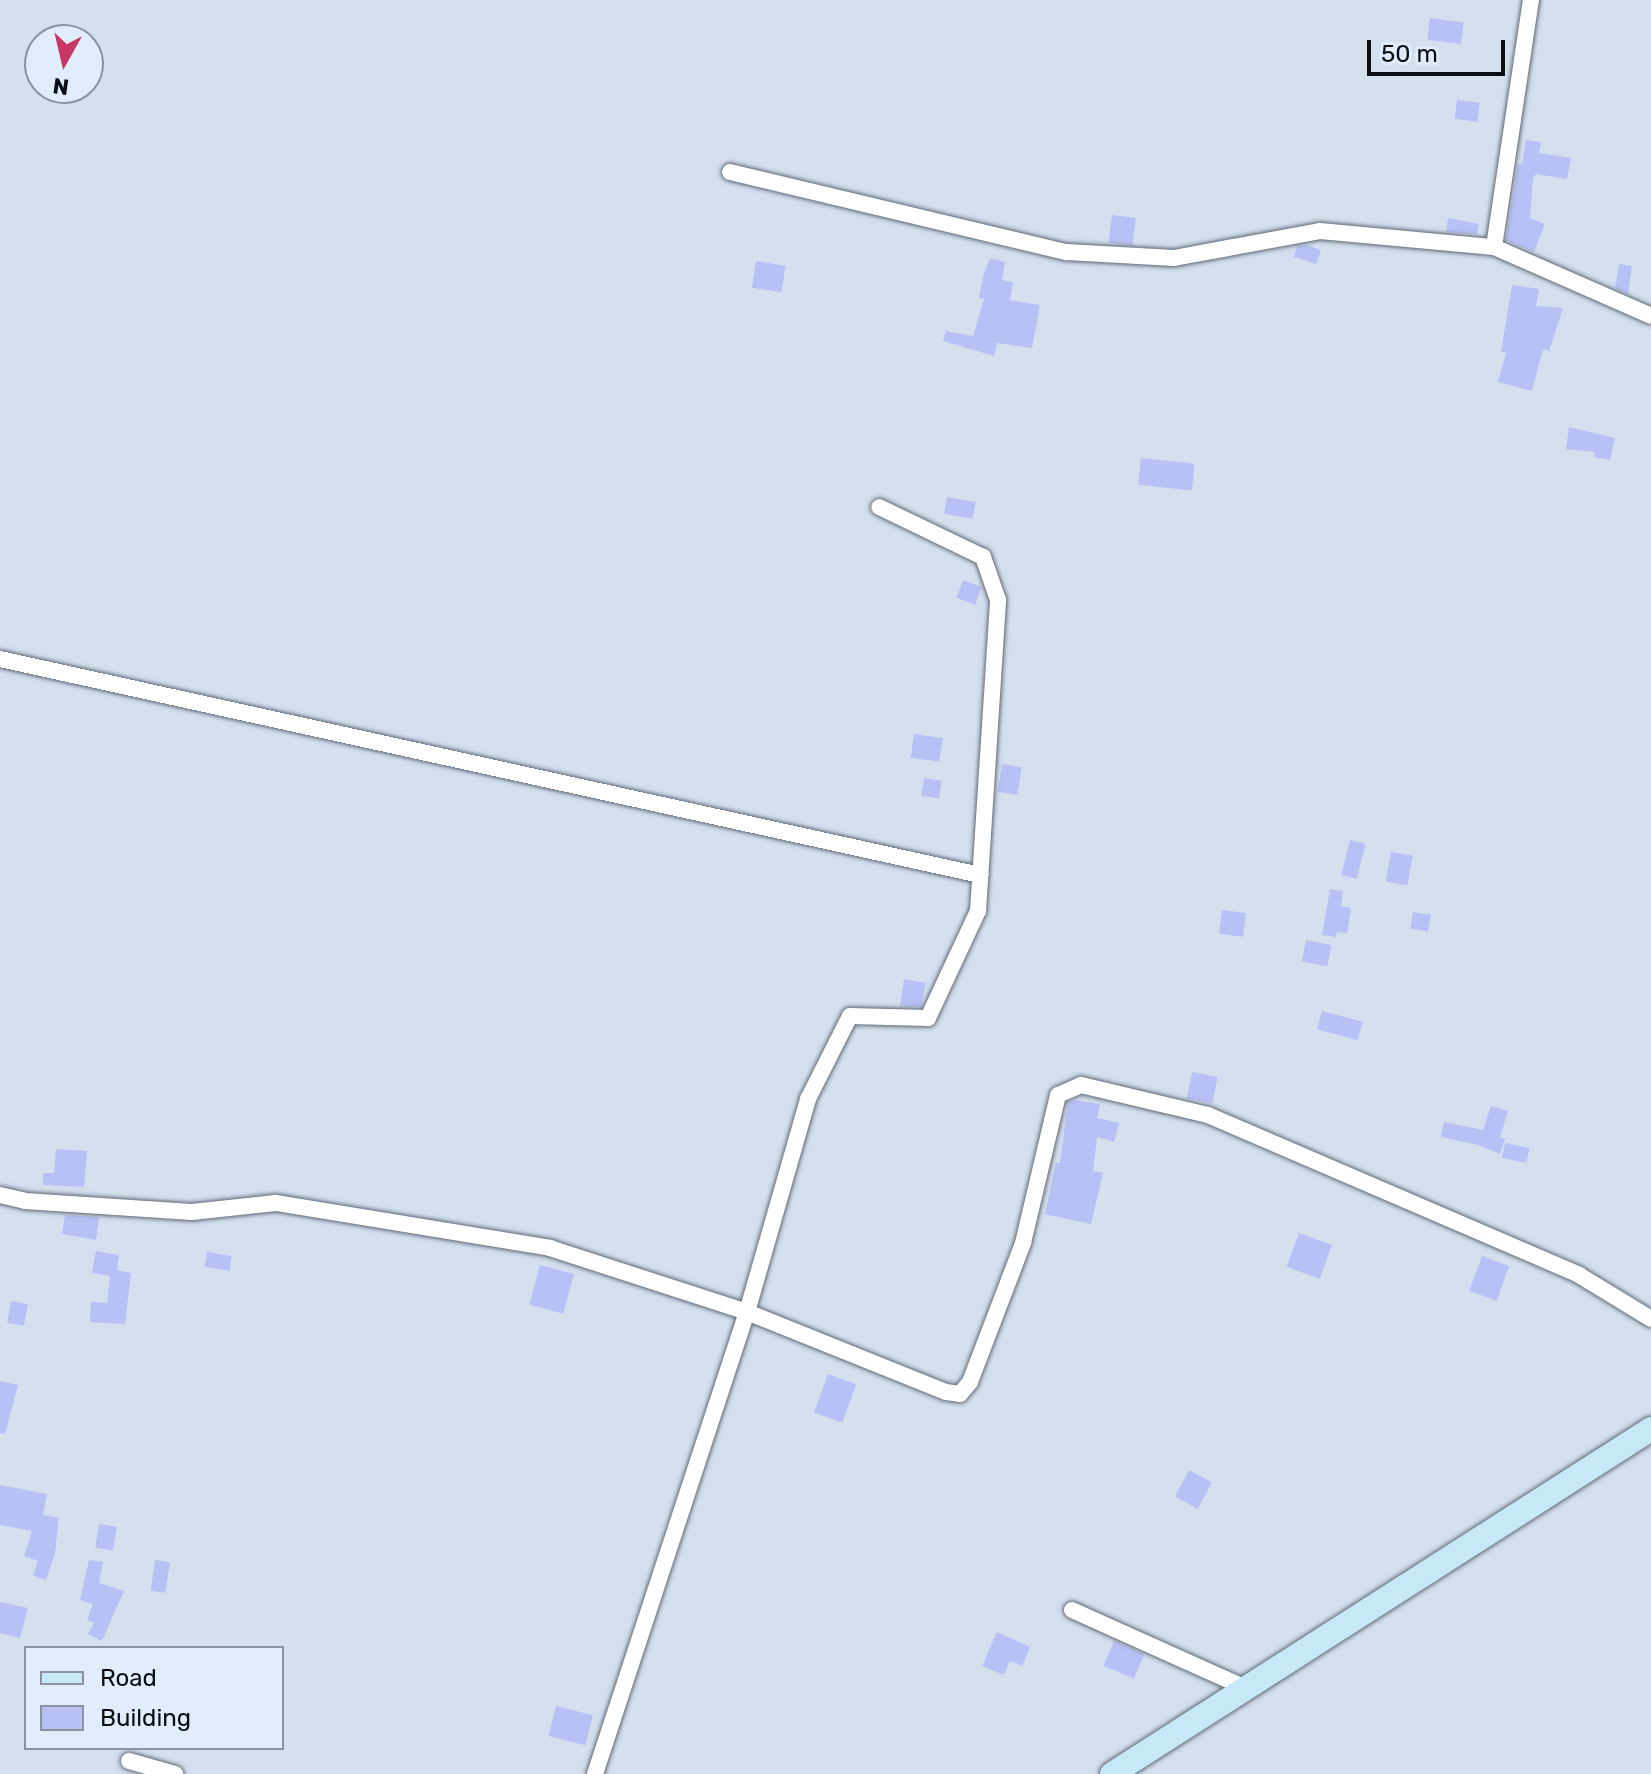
<!DOCTYPE html>
<style>
body{margin:0}
#map{position:relative;width:1651px;height:1774px;overflow:hidden;background:#d4e0ee;font-family:Rubik,sans-serif}
div>[style]{position:absolute}
[style*='--x']{left:calc(var(--x)*1px);top:calc(var(--y)*1px);width:calc(var(--w)*1px);rotate:calc(var(--a)*1deg)}
.building>*{inset:0;background:#b8c1f5;transform-origin:0 0}
.roads{filter:drop-shadow(0 0 2px #606a77) drop-shadow(0 0 2px #606a77)}
.street>*{height:16px;margin:-8px;padding:0 8px;transform-origin:8px;border-radius:8px;background:#fff}
.secondary>*{height:24px;margin:-12px;padding:0 12px;transform-origin:12px;border-radius:12px;background:#c7e8f7}
span{translate:-50% -50%;white-space:nowrap;text-align:center;line-height:1.15;-webkit-text-stroke:6px #e1edfb;paint-order:stroke}
.legend{position:absolute;left:24px;top:1646px;width:260px;height:104px;box-sizing:border-box;background:#e1edfb;border:2px solid #8b949e;margin:0;padding:10px 14px;list-style:none;font-size:24px;color:#0b0f13}
.legend li{display:flex;align-items:center;gap:16px;height:40px}
.legend b{width:40px;border:2px solid #8b949e}
.north{position:absolute;left:24px;top:24px;width:80px;height:80px;box-sizing:border-box;background:#e1edfb;border:2px solid #8b949e;border-radius:50%;rotate:188deg;font-size:22px;font-weight:700;line-height:32px;text-align:center;color:#0b0f13}
.north::after{content:'';display:block;margin:auto;width:28px;height:36px;background:#c63863;clip-path:polygon(50% 0,100% 100%,50% 72%,0 100%)}
.scale{position:absolute;left:1367px;top:40px;width:138px;height:36px;box-sizing:border-box;border:4px solid #0b0f13;border-top:0;padding-left:10px;font-size:24px;line-height:28px;white-space:nowrap;color:#0b0f13;-webkit-text-stroke:6px #e1edfb;paint-order:stroke}
</style>
<div id="map">
<div class="building">
<div style="left:1430px;top:18px;width:34px;height:22px;rotate:7deg"></div>
<div style="left:1457px;top:100px;width:23px;height:19px;rotate:7deg"></div>
<div style="clip-path:polygon(1526px 140px,1541px 142px,1539px 153px,1571px 158px,1567px 179px,1536px 174px,1533px 178px,1530px 218px,1545px 224px,1534px 252px,1506px 240px,1518px 164px,1522px 164px)"></div>
<div style="left:1112px;top:215px;width:24px;height:28px;rotate:7deg"></div>
<div style="clip-path:polygon(1448px 218px,1479px 224px,1477px 234px,1446px 232px)"></div>
<div style="clip-path:polygon(1306px 245px,1321px 250px,1316px 264px,1294px 257px,1297px 246px)"></div>
<div style="clip-path:polygon(990px 258px,1005px 262px,1002px 280px,1013px 282px,1010px 300px,1040px 305px,1032px 348px,997px 343px,994px 356px,943px 341px,946px 331px,973px 336px,984px 299px,979px 298px,983px 277px)"></div>
<div style="left:756px;top:261px;width:30px;height:27px;rotate:9deg"></div>
<div style="clip-path:polygon(1619px 264px,1632px 266px,1628px 294px,1615px 288px)"></div>
<div style="clip-path:polygon(1512px 285px,1539px 289px,1536px 306px,1563px 308px,1549px 351px,1543px 349px,1532px 391px,1498px 382px,1506px 353px,1501px 352px)"></div>
<div style="clip-path:polygon(1569px 427px,1615px 438px,1610px 460px,1594px 457px,1595px 452px,1566px 449px)"></div>
<div style="left:1141px;top:458px;width:54px;height:27px;rotate:6deg"></div>
<div style="left:947px;top:497px;width:29px;height:17px;rotate:10deg"></div>
<div style="left:963px;top:580px;width:20px;height:19px;rotate:20deg"></div>
<div style="left:914px;top:734px;width:29px;height:24px;rotate:8deg"></div>
<div style="left:1002px;top:764px;width:20px;height:28px;rotate:9deg"></div>
<div style="left:924px;top:778px;width:18px;height:18px;rotate:9deg"></div>
<div style="left:1350px;top:840px;width:16px;height:36px;rotate:14deg"></div>
<div style="left:1391px;top:852px;width:22px;height:30px;rotate:10deg"></div>
<div style="clip-path:polygon(1330px 889px,1343px 891px,1341px 906px,1351px 908px,1347px 933px,1337px 932px,1336px 937px,1322px 935px)"></div>
<div style="left:1222px;top:910px;width:24px;height:24px;rotate:7deg"></div>
<div style="left:1413px;top:912px;width:18px;height:17px;rotate:9deg"></div>
<div style="left:1306px;top:940px;width:26px;height:22px;rotate:11deg"></div>
<div style="clip-path:polygon(904px 979px,926px 983px,921px 1007px,900px 1006px)"></div>
<div style="left:1322px;top:1011px;width:42px;height:19px;rotate:15deg"></div>
<div style="left:1192px;top:1072px;width:26px;height:27px;rotate:11deg"></div>
<div style="clip-path:polygon(1075px 1100px,1100px 1104px,1097px 1118px,1119px 1123px,1114px 1142px,1097px 1137px,1093px 1171px,1103px 1173px,1091px 1224px,1045px 1214px,1056px 1163px,1060px 1163px,1068px 1102px)"></div>
<div style="clip-path:polygon(1491px 1106px,1508px 1111px,1500px 1137px,1505px 1139px,1500px 1154px,1478px 1145px,1441px 1137px,1444px 1122px,1483px 1130px)"></div>
<div style="left:1505px;top:1143px;width:25px;height:15px;rotate:12deg"></div>
<div style="clip-path:polygon(56px 1149px,87px 1151px,84px 1187px,43px 1185px,43px 1173px,54px 1173px)"></div>
<div style="clip-path:polygon(65px 1215px,99px 1217px,96px 1240px,62px 1234px)"></div>
<div style="left:1299px;top:1233px;width:35px;height:36px;rotate:20deg"></div>
<div style="clip-path:polygon(96px 1251px,119px 1255px,117px 1270px,131px 1273px,125px 1324px,90px 1322px,91px 1302px,107px 1303px,110px 1276px,92px 1273px)"></div>
<div style="left:207px;top:1252px;width:25px;height:15px;rotate:9deg"></div>
<div style="left:1482px;top:1256px;width:29px;height:37px;rotate:20deg"></div>
<div style="left:540px;top:1265px;width:35px;height:41px;rotate:15deg"></div>
<div style="left:11px;top:1301px;width:17px;height:22px;rotate:10deg"></div>
<div style="left:828px;top:1374px;width:30px;height:41px;rotate:20deg"></div>
<div style="clip-path:polygon(0 1381px,18px 1385px,5px 1434px,0 1433px)"></div>
<div style="left:1189px;top:1470px;width:26px;height:30px;rotate:28deg"></div>
<div style="clip-path:polygon(0 1485px,47px 1494px,43px 1515px,59px 1518px,55px 1553px,46px 1580px,33px 1576px,38px 1561px,24px 1556px,32px 1531px,0 1525px)"></div>
<div style="left:99px;top:1524px;width:18px;height:24px;rotate:9deg"></div>
<div style="clip-path:polygon(89px 1560px,103px 1562px,99px 1583px,124px 1591px,102px 1641px,88px 1634px,94px 1623px,87px 1620px,93px 1604px,80px 1600px)"></div>
<div style="left:155px;top:1560px;width:15px;height:31px;rotate:8deg"></div>
<div style="clip-path:polygon(0 1602px,28px 1608px,20px 1638px,0 1633px)"></div>
<div style="clip-path:polygon(997px 1632px,1030px 1647px,1022px 1666px,1010px 1661px,1004px 1675px,982px 1666px)"></div>
<div style="left:1114px;top:1641px;width:33px;height:27px;rotate:23deg"></div>
<div style="left:556px;top:1706px;width:38px;height:31px;rotate:14deg"></div>
</div>
<div class="roads">
<div class="street">
<div style="--x:730;--y:172;--w:346;--a:13.4"></div>
<div style="--x:1067;--y:252;--w:107;--a:3.2"></div>
<div style="--x:1174;--y:258;--w:148;--a:-10.5"></div>
<div style="--x:1320;--y:231;--w:175;--a:5.3"></div>
<div style="--x:1494;--y:247;--w:250;--a:-81.5"></div>
<div style="--x:1494;--y:247;--w:171;--a:23.7"></div>
<div style="--x:0;--y:659;--w:1004;--a:12.43"></div>
<div style="--x:0;--y:1195;--w:26;--a:13"></div>
<div style="--x:25;--y:1201;--w:167;--a:3.8"></div>
<div style="--x:192;--y:1212;--w:84;--a:-6.1"></div>
<div style="--x:276;--y:1203;--w:278;--a:9.3"></div>
<div style="--x:550;--y:1248;--w:207;--a:18"></div>
<div style="--x:747;--y:1312;--w:214;--a:21.9"></div>
<div style="--x:946;--y:1392;--w:14;--a:8"></div>
<div style="--x:960;--y:1394;--w:16;--a:-50"></div>
<div style="--x:970;--y:1382;--w:149;--a:-69.1"></div>
<div style="--x:1023;--y:1243;--w:152;--a:-76.7"></div>
<div style="--x:1058;--y:1095;--w:25;--a:-23"></div>
<div style="--x:1081;--y:1085;--w:130;--a:13.3"></div>
<div style="--x:1208;--y:1115;--w:404;--a:23.3"></div>
<div style="--x:1579;--y:1275;--w:84;--a:31.4"></div>
<div style="--x:1072;--y:1610;--w:188;--a:24.2"></div>
<div style="--x:129;--y:1761;--w:48;--a:15.8"></div>
<div style="--x:595;--y:1774;--w:486;--a:-71.8"></div>
<div style="--x:747;--y:1312;--w:222;--a:-74"></div>
<div style="--x:808;--y:1099;--w:93;--a:-63.2"></div>
<div style="--x:850;--y:1016;--w:78;--a:1.5"></div>
<div style="--x:928;--y:1018;--w:118;--a:-65"></div>
<div style="--x:978;--y:911;--w:312;--a:-86.3"></div>
<div style="--x:998;--y:600;--w:46;--a:-109.2"></div>
<div style="--x:983;--y:557;--w:115;--a:-154.3"></div>
</div>
<div class="secondary">
<div style="--x:1112;--y:1774;--w:640;--a:-32.62"></div>
</div>
</div>
<ul class="legend">
<li><b style="height:10px;background:#c7e8f7"></b>Road</li>
<li><b style="height:22px;background:#b8c1f5"></b>Building</li>
</ul>
<div class="north">N</div>
<div class="scale">50 m</div>
</div>
